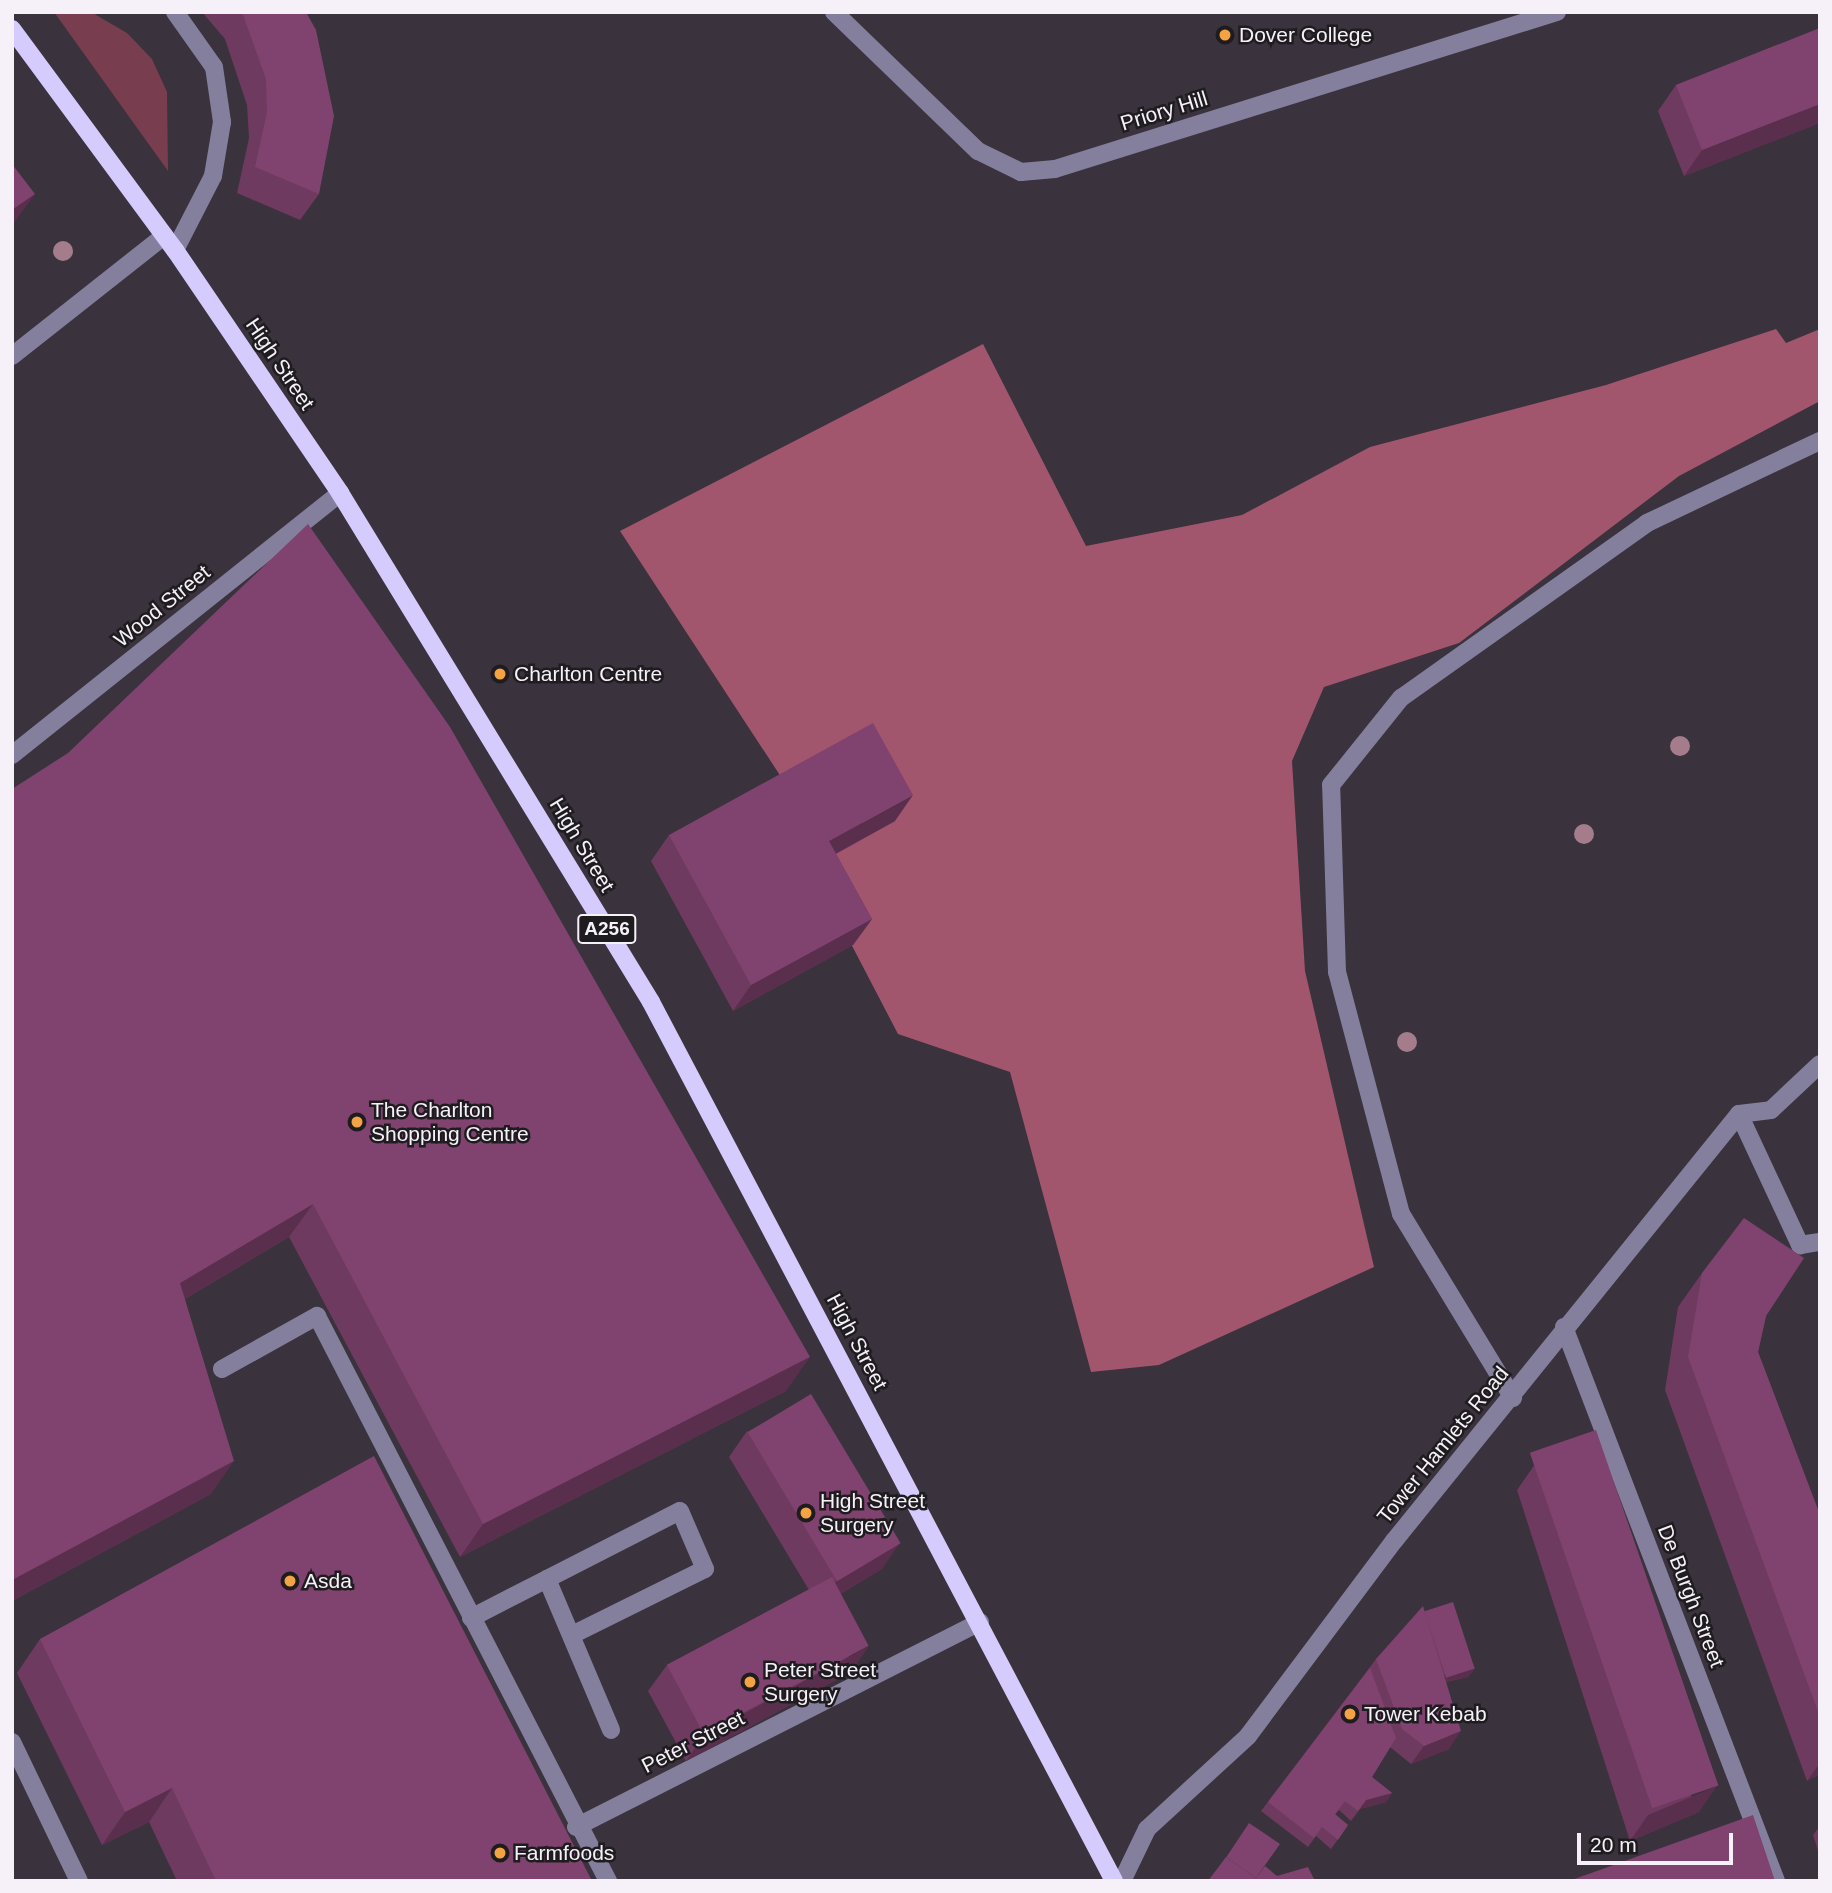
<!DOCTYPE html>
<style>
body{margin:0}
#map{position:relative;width:1832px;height:1893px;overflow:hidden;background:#3a323d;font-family:Helvetica,sans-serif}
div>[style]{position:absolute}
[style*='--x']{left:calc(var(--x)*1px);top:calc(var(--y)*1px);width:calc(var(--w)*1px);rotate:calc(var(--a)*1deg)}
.green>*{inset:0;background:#793d50}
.forest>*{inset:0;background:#a1566e}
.minor>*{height:18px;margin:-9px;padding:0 9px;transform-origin:9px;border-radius:9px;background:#857f9e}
.major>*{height:18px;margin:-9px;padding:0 9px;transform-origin:9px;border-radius:9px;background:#d5cbfd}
.trees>*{width:20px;height:20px;margin:-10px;border-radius:50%;background:#a47c8c}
.wall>*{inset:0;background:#6e3a5f}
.shaded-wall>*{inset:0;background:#5a2f4e}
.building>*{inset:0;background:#80436f;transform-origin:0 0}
.dots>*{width:19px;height:19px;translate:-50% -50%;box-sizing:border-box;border:4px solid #1f1c20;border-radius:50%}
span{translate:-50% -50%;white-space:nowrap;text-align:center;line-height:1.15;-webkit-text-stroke:5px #1f1c20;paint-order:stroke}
.shield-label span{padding:2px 5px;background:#1f1c20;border:2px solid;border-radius:5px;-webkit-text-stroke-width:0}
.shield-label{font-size:19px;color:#f6f1f8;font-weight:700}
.poi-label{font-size:21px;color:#f6f1f8}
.left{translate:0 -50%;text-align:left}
.street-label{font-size:21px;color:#f6f1f8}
.frame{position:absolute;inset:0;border:14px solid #f6f1f8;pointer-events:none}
.scale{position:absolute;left:1577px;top:1833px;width:156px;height:32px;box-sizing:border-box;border:4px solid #f6f1f8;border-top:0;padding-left:9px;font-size:21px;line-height:24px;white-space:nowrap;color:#f6f1f8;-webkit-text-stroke:5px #1f1c20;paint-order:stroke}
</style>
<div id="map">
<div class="green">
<div style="clip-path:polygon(54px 12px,91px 12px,127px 33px,152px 59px,167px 92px,168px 171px)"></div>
</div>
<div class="forest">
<div style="clip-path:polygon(1776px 329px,1786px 343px,1820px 329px,1820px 401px,1679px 476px,1459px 643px,1324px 687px,1292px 761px,1305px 971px,1374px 1267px,1159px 1365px,1091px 1372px,1010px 1072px,898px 1034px,811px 867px,787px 786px,620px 531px,983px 344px,1086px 546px,1242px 515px,1370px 447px,1606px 385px)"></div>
</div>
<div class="minor">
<div style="--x:175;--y:12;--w:67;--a:54.7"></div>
<div style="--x:214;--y:67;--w:56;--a:81.7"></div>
<div style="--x:222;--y:122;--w:55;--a:99.5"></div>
<div style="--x:213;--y:176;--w:83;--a:117.2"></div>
<div style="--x:834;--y:12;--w:200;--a:44"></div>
<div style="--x:978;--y:151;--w:48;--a:26"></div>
<div style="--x:1021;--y:172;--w:34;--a:-5"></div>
<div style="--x:1055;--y:169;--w:526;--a:-17.37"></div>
<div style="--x:12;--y:356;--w:194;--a:-38.3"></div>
<div style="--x:12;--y:755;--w:420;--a:-38.6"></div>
<div style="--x:1739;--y:1114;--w:145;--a:65"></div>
<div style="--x:1800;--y:1245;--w:20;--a:-9"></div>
<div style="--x:1564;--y:1327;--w:593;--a:69.06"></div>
<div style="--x:222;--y:1369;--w:109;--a:-29.2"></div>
<div style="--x:317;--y:1316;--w:636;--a:62.75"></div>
<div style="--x:1513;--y:1398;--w:215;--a:-121.3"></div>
<div style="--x:1401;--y:1214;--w:250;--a:-104.8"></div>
<div style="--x:1337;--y:972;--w:187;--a:-91.8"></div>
<div style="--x:1331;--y:785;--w:112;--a:-51.2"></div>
<div style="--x:1401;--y:698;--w:302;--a:-35.4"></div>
<div style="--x:1647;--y:523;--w:191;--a:-25.4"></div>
<div style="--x:547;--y:1579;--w:149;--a:-27.1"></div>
<div style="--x:680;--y:1511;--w:63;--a:66.7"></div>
<div style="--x:705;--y:1569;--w:148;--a:153.6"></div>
<div style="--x:471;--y:1618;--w:85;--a:-27.2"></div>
<div style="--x:547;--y:1579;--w:164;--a:67"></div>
<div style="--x:12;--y:1742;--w:154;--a:64.3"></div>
<div style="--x:576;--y:1827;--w:453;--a:-26.9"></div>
<div style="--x:1122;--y:1881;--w:58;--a:-64.3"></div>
<div style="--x:1147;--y:1829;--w:137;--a:-42.6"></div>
<div style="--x:1248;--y:1736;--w:244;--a:-53.2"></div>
<div style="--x:1394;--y:1541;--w:549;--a:-51.06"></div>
<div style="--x:1739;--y:1114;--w:32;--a:-7"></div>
<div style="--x:1771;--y:1110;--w:67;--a:-43.2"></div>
</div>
<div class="major">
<div style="--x:12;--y:29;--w:275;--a:53.6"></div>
<div style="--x:175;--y:250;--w:294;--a:55.8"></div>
<div style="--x:340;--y:493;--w:596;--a:58.57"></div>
<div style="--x:651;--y:1002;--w:993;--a:62.22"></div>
</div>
<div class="trees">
<div style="left:63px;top:251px"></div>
<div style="left:1680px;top:746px"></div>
<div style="left:1584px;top:834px"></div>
<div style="left:1407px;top:1042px"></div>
</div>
<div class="wall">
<div style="clip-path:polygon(202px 12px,306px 12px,319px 194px,300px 220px,237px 193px,249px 138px,247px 105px,225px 39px)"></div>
<div style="clip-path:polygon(1820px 28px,1820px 123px,1684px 176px,1658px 111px,1676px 85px)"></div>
<div style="clip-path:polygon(12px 789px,786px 1391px,460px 1557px,289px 1237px,185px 1299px,211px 1494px,12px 1601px)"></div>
<div style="clip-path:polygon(895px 821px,836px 854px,872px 919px,853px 945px,733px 1011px,651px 861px,669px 835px)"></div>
<div style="clip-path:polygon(1702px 1273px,1766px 1316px,1758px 1352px,1820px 1515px,1820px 1774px,1807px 1781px,1665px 1390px,1678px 1307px)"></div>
<div style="clip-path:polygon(747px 1431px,882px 1569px,840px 1594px,851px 1672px,686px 1761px,648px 1691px,667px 1665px,809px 1590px,729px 1457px)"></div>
<div style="clip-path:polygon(1535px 1464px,1699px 1812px,1630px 1841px,1517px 1490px)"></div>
<div style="clip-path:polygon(1425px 1612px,1475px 1668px,1468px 1677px,1446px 1682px,1449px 1749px,1411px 1764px,1390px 1747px,1372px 1777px,1392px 1793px,1386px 1802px,1360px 1809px,1351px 1821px,1339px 1810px,1335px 1815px,1348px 1825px,1331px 1849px,1316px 1836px,1308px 1847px,1261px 1811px,1376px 1659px)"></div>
<div style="clip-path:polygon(40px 1639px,592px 1881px,177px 1881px,149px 1822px,102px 1845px,17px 1673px)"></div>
<div style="clip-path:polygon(1820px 1826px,1820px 1857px,1813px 1835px)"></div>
</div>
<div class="shaded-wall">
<div style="clip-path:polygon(1820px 104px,1820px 123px,1684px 176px,1702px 150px)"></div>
<div style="clip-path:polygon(35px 194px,16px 220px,12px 223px,12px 210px)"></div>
<div style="clip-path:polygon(913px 795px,895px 821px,811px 867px,829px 841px)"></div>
<div style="clip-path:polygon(872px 919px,853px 945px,733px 1011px,751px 985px)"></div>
<div style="clip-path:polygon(313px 1204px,289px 1237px,156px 1316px,180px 1283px)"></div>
<div style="clip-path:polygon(810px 1357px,786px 1391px,460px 1557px,483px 1524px)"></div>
<div style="clip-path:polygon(234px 1461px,211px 1494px,12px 1601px,12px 1580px)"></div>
<div style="clip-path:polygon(900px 1543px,882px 1569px,819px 1606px,837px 1580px)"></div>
<div style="clip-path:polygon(869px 1646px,851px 1672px,686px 1761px,704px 1735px)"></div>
<div style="clip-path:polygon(1475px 1668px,1468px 1677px,1431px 1685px,1438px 1676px)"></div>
<div style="clip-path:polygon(1461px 1731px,1449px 1749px,1411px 1764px,1424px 1746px)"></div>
<div style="clip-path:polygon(1820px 1763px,1820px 1774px,1807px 1781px)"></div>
<div style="clip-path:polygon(1717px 1786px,1699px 1812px,1630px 1841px,1648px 1815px)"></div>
<div style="clip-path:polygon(172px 1788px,149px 1822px,102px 1845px,125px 1812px)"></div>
<div style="clip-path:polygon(1392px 1793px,1386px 1802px,1360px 1809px,1351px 1821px,1366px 1800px)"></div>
</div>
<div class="building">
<div style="clip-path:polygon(242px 12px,306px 12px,316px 30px,334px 116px,319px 194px,255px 167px,267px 112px,266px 79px)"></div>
<div style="clip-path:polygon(1820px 28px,1820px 104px,1702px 150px,1676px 85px)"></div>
<div style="clip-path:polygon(12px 164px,35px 194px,12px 210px)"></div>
<div style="clip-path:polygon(308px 524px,450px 727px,810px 1357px,483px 1524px,313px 1204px,180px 1283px,234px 1461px,12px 1580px,12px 789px,68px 753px)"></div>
<div style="clip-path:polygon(873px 723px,913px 795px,829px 841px,872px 919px,751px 985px,669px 835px)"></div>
<div style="clip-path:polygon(1744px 1218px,1804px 1258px,1766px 1316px,1758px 1352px,1820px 1515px,1820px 1717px,1688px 1357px,1702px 1273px)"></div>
<div style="left:811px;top:1394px;width:174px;height:74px;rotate:59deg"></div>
<div style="left:1596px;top:1430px;width:376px;height:70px;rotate:71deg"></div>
<div style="clip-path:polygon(374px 1456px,592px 1881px,216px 1881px,172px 1788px,125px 1812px,40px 1639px)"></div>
<div style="left:832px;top:1577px;width:78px;height:187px;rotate:62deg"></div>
<div style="left:1453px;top:1602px;width:70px;height:30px;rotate:72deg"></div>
<div style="clip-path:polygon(1423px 1606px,1461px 1731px,1424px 1746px,1402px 1729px,1376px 1659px)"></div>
<div style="clip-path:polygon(1370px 1668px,1396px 1738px,1372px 1777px,1392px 1793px,1366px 1800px,1358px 1811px,1345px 1801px,1335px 1814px,1348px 1825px,1338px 1840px,1322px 1827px,1314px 1838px,1268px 1802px)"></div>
<div style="clip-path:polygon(1753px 1815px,1775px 1881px,1569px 1881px)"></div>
<div style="clip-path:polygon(1249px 1823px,1280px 1844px,1256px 1878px,1226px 1857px,1225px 1859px)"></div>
<div style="clip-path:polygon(1226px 1857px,1256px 1878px,1265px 1866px,1277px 1876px,1308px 1867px,1315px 1881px,1208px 1881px)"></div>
</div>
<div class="dots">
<div style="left:1225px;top:35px;background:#f4a344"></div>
<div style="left:500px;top:674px;background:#f4a344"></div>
<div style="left:357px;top:1122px;background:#f4a344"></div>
<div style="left:806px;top:1513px;background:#f4a344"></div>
<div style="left:290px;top:1581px;background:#f4a344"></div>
<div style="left:750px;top:1682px;background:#f4a344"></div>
<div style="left:1350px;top:1714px;background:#f4a344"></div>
<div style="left:500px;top:1853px;background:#f4a344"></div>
</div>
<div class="shield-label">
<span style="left:607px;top:929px">A256</span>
</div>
<div class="poi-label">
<span class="left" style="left:1239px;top:35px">Dover College</span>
<span class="left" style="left:514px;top:674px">Charlton Centre</span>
<span class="left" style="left:371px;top:1122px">The Charlton<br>Shopping Centre</span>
<span class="left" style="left:820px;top:1513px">High Street<br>Surgery</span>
<span class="left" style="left:304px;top:1581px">Asda</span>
<span class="left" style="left:764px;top:1682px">Peter Street<br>Surgery</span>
<span class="left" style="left:1364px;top:1714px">Tower Kebab</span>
<span class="left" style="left:514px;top:1853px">Farmfoods</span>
</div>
<div class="street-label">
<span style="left:1164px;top:111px;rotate:-17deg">Priory Hill</span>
<span style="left:280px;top:364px;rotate:56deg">High Street</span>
<span style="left:162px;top:606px;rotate:-39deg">Wood Street</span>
<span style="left:582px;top:845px;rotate:59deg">High Street</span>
<span style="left:857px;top:1342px;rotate:62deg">High Street</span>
<span style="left:1443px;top:1445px;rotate:-51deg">Tower Hamlets Road</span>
<span style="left:1691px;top:1596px;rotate:69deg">De Burgh Street</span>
<span style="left:693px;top:1742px;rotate:-27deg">Peter Street</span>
</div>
<div class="frame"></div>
<div class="scale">20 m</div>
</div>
